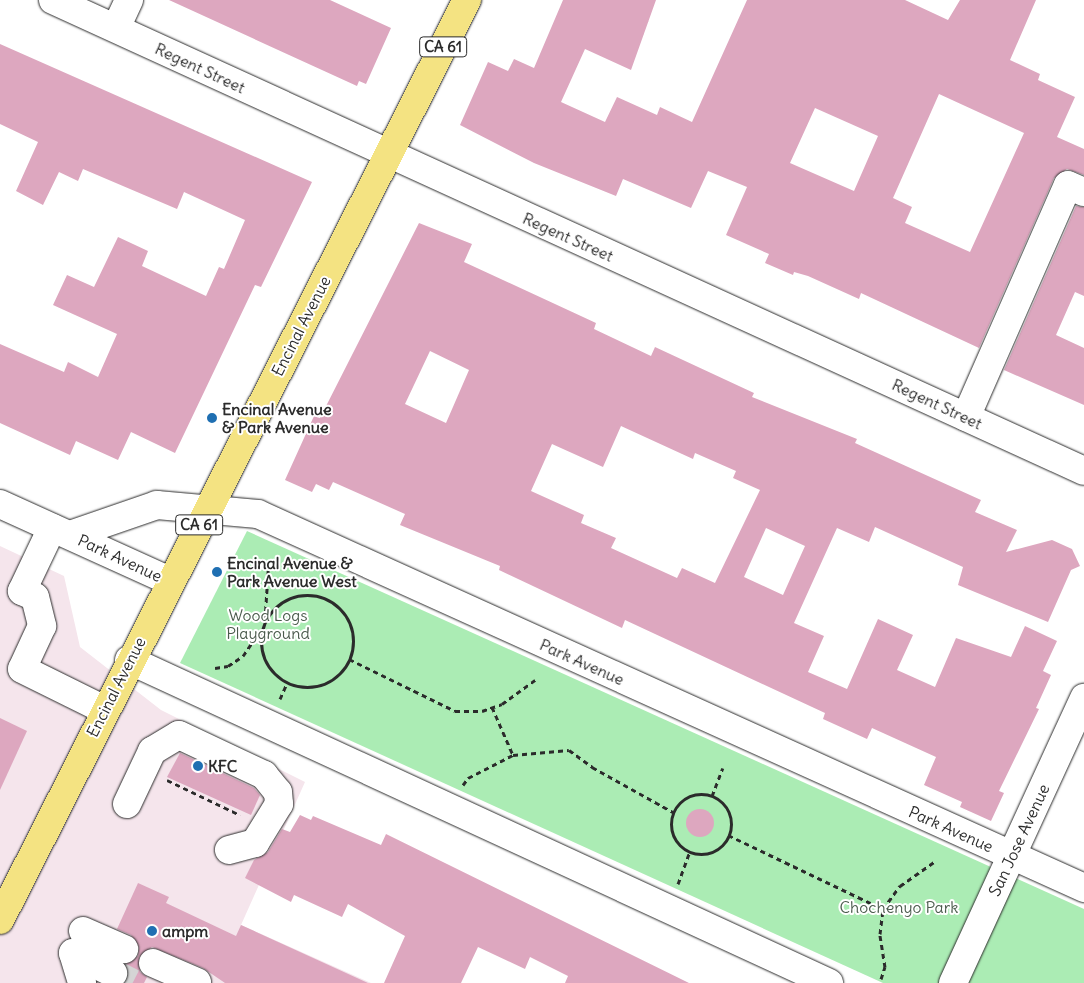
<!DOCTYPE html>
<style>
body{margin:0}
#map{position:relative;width:1084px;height:983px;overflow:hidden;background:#fff;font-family:Delius,sans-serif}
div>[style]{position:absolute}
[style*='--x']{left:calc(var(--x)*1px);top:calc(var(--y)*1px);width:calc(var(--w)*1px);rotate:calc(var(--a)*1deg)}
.built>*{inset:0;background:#f5e5ec}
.green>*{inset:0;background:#abecb4}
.building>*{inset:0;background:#dda7bf}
.round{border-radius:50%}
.minor-tunnel>*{height:28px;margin-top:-14px;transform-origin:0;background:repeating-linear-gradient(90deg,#d5d5d5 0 28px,transparent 0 42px)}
.path>*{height:3px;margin-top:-1.5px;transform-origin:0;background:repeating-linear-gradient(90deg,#2b2b2b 0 5px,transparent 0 9px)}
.path>.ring{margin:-1.5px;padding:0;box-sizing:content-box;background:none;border:3px solid #2b2b2b;border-radius:50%}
.roads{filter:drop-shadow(0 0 1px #2b2b2b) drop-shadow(0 0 1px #2b2b2b)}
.minor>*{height:28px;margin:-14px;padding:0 14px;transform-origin:14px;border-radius:14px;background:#fff}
.major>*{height:28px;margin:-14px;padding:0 14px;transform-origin:14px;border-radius:14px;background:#f4e382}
.dots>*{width:14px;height:14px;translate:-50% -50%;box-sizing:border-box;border:2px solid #fff;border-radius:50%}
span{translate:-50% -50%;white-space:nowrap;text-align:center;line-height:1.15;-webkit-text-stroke:4px #fff;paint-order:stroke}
.shield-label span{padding:1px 4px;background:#fff;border:1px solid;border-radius:4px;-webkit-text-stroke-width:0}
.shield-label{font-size:15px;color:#2b2b2b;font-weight:700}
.street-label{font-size:16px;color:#2b2b2b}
.poi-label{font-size:16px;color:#2b2b2b;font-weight:700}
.left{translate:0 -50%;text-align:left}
.park-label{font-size:16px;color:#4b5b4d}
</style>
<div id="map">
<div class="built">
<div style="clip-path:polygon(0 546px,64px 576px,80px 647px,161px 710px,305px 782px,241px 925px,371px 983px,0 983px)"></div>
</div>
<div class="green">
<div style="clip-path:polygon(247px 531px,1084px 909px,1084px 983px,883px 983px,180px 663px)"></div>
</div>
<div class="building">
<div style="clip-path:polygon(169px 0,330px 0,391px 28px,366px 84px,359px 81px,357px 86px)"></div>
<div style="clip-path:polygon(evenodd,563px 0,656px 0,631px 70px,585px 49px,561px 102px,605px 122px,617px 97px,657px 115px,660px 107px,692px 122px,747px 0,905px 0,948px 20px,960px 0,1036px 0,1010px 60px,1040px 74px,1038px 80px,1075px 97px,1057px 137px,1084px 149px,1084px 175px,1067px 169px,1054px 178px,979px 348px,861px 293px,859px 299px,808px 276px,794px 272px,793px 275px,765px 263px,769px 254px,726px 235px,747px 187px,708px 171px,691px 208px,623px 179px,616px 196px,534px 163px,460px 125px,488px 62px,508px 71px,514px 59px,534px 68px,563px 0,939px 94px,1024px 133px,970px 252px,905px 223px,912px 207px,893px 198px,939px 94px,563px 0,815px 108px,878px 136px,854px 191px,790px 163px,815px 108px)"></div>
<div style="clip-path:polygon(0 44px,312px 182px,261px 287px,255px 285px,175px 453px,131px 432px,118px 460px,76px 441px,70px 455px,0 423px,0 344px,64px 372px,68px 362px,98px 377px,117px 334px,53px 305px,67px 275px,94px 287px,118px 237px,148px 251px,142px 266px,206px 296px,219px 267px,224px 269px,245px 220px,184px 192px,177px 209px,83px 169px,78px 181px,59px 172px,43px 205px,16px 191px,38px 142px,0 124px)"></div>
<div style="clip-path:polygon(1076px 206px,1084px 207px,1084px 296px,1075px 292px,1056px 335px,1084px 348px,1084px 405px,1004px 370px)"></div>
<div style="clip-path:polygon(evenodd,419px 223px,472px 244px,464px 262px,596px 323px,594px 329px,651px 356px,655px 347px,754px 393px,752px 397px,857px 439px,855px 443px,981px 500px,975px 512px,1017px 530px,1006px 552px,1052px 540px,1072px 549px,1080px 566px,1071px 570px,1048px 622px,958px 585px,963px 567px,875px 527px,869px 542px,837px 528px,794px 623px,824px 636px,808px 672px,847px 689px,878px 619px,913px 635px,897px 670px,935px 687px,956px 638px,1011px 657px,1025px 626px,1057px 641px,1043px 671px,1051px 675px,1036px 708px,1039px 709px,999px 791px,1004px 793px,991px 821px,960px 807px,962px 802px,924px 785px,936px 757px,872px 728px,867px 739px,823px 719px,825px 713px,625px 620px,622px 628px,499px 570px,500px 566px,400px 525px,405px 514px,333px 482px,329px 490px,316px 484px,312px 492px,285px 480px,314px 416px,320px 418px,419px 223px,430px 351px,469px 370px,446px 423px,405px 404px,430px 351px,419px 223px,621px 426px,693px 459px,695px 453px,736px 471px,733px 478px,760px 490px,715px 583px,682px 568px,677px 578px,611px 548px,616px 538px,581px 523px,584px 515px,531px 491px,552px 444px,603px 467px,621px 426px,419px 223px,766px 528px,805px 546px,783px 595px,744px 577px,766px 528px)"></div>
<div style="clip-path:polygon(0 718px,27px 731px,0 790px)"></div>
<div style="clip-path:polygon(180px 753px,254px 788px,260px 795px,251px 815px,167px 777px)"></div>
<div class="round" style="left:686px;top:809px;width:28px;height:28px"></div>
<div style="clip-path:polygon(300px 815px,311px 820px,313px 816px,381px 845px,386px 834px,689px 983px,565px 983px,568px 976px,530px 957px,525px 969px,478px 947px,461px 983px,384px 983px,405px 936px,348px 904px,342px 917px,294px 895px,291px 902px,245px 878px,254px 860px,268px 852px,282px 829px,290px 832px)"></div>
<div style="clip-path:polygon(138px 883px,169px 897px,166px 903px,236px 936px,241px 925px,368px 983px,225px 983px,203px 968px,152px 947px,139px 957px,140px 972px,147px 977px,144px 983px,124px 983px,129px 973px,126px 964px,138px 956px,139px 947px,131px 935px,117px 929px)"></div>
</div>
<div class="minor-tunnel">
<div style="--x:113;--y:973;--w:22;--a:27"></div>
</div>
<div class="path">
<div class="ring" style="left:261px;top:595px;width:89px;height:89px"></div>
<div style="--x:265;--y:620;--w:62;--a:-86.3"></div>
<div style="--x:349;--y:659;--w:118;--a:26.1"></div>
<div style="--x:455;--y:711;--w:27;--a:0"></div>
<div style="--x:482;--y:711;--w:21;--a:-19"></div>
<div style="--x:502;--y:704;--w:41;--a:-36"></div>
<div style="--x:215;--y:668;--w:13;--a:-9"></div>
<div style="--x:228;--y:666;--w:18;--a:-34"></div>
<div style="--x:243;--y:656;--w:30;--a:-56"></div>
<div style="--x:280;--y:699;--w:17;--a:-66"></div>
<div style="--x:492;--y:707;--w:52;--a:66.4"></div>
<div style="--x:167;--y:780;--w:81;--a:25.6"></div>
<div style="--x:463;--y:785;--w:9;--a:-54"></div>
<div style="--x:468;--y:778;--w:51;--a:-27.1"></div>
<div style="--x:513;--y:755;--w:56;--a:-5.1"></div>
<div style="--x:569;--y:750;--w:29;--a:36"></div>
<div style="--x:592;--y:767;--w:93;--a:29.1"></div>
<div class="ring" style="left:671px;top:794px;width:57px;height:57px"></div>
<div style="--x:712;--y:796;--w:30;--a:-69"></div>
<div style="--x:728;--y:835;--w:172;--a:25.5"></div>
<div style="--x:678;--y:884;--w:35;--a:-70"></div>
<div style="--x:881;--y:979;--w:13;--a:-72"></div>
<div style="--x:885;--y:967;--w:33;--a:-99"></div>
<div style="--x:880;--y:934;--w:25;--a:-83"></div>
<div style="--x:883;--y:909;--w:29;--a:-54"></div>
<div style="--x:900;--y:886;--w:42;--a:-35.2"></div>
</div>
<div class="roads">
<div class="minor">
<div style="--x:53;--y:0;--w:1133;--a:24.55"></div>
<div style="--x:116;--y:28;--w:31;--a:-65"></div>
<div style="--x:966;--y:417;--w:253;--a:-66.3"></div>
<div style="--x:1068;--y:185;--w:17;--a:24"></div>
<div style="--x:0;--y:504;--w:187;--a:24.4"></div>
<div style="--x:52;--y:528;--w:70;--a:115.5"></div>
<div style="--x:22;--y:591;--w:14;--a:25"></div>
<div style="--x:35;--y:597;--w:30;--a:76"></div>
<div style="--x:42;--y:626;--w:47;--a:114.9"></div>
<div style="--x:22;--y:669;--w:93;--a:26.3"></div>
<div style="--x:70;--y:535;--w:92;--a:-19"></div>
<div style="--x:157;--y:505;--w:101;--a:5.1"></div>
<div style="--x:258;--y:514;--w:907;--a:24.36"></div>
<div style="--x:129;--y:660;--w:771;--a:24.77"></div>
<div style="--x:127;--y:804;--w:59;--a:-64.7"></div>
<div style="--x:152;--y:751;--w:31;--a:-31"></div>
<div style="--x:179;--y:735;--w:94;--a:25.2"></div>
<div style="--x:264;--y:775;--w:22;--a:51"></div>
<div style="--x:278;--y:792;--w:12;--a:85"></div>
<div style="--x:279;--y:804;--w:46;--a:121.6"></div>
<div style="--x:255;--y:843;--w:27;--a:165"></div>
<div style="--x:83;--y:931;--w:45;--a:23.7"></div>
<div style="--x:73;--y:953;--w:45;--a:26.6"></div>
<div style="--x:73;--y:953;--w:31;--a:73"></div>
<div style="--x:153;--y:963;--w:48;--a:23.4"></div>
<div style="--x:953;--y:983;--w:314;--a:-65.3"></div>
</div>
<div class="major">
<div style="--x:0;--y:920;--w:1032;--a:-63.09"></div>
</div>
</div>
<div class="dots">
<div style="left:212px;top:418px;background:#1f6fb2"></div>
<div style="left:217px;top:572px;background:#1f6fb2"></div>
<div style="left:198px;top:766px;background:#1f6fb2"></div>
<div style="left:152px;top:931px;background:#1f6fb2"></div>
</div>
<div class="shield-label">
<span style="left:443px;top:47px">CA 61</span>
<span style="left:199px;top:525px">CA 61</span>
</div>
<div class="street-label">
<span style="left:200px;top:68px;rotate:25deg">Regent Street</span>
<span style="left:568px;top:237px;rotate:24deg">Regent Street</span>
<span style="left:301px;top:326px;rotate:-63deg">Encinal Avenue</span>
<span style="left:937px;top:404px;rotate:25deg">Regent Street</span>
<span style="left:120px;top:558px;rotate:25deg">Park Avenue</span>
<span style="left:582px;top:662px;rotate:24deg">Park Avenue</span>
<span style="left:116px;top:687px;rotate:-63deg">Encinal Avenue</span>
<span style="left:951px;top:829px;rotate:24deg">Park Avenue</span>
<span style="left:1019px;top:840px;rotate:-65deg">San Jose Avenue</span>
</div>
<div class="poi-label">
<span class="left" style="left:222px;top:418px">Encinal Avenue<br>&amp; Park Avenue</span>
<span class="left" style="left:227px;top:572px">Encinal Avenue &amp;<br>Park Avenue West</span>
<span class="left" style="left:208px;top:766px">KFC</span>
<span class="left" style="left:162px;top:931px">ampm</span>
</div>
<div class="park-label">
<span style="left:268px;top:624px">Wood Logs<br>Playground</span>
<span style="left:899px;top:907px">Chochenyo Park</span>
</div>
</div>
